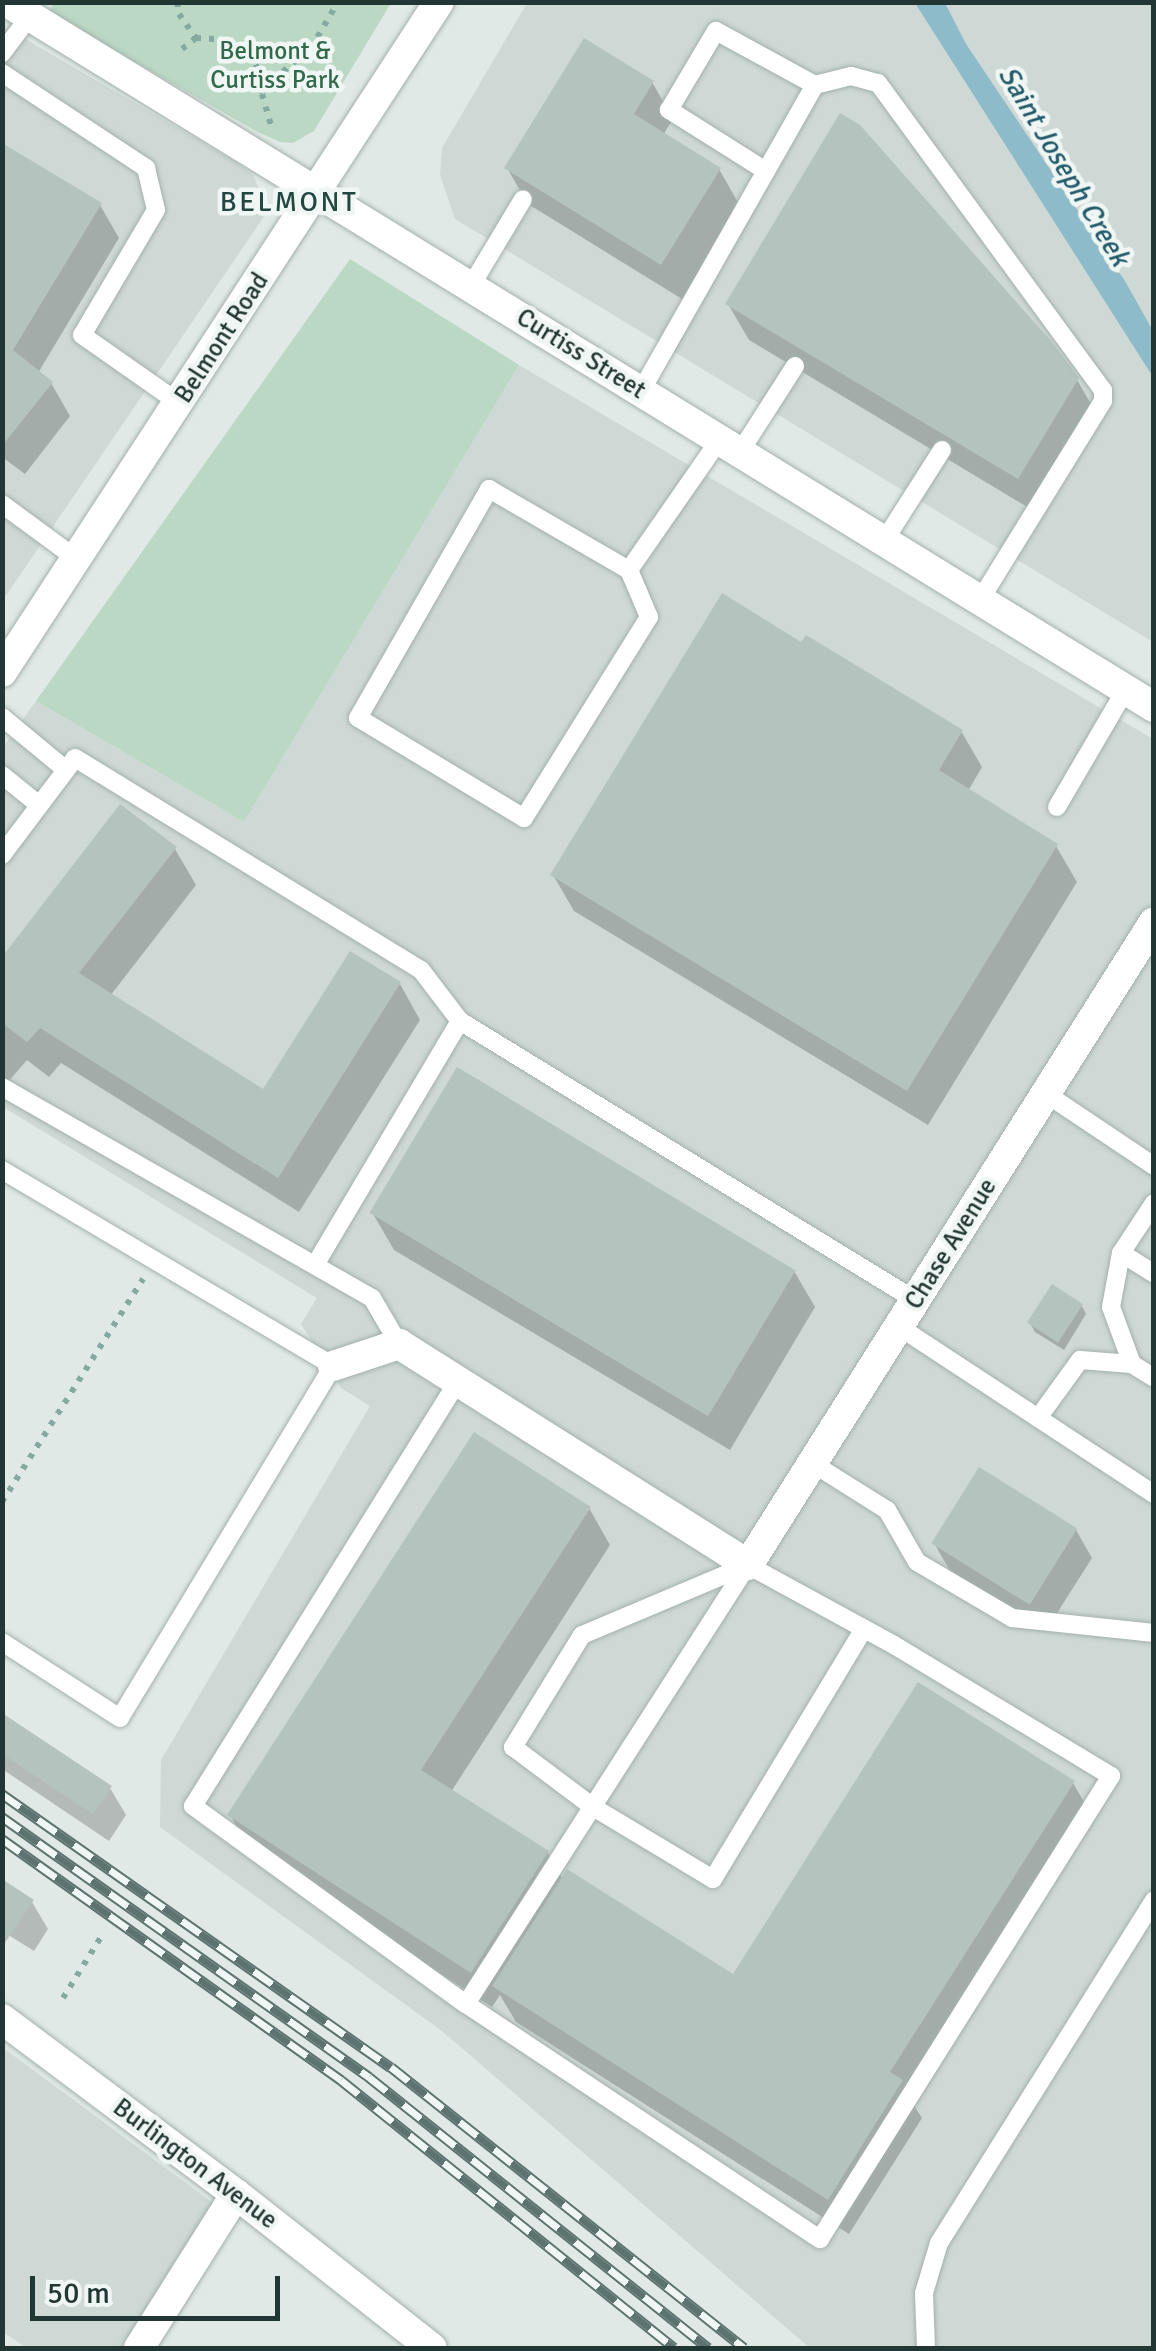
<!DOCTYPE html>
<style>
body{margin:0}
#map{position:relative;width:1156px;height:2351px;overflow:hidden;background:#e0e9e5;font-family:Signika,sans-serif}
div>[style]{position:absolute}
[style*='--x']{left:calc(var(--x)*1px);top:calc(var(--y)*1px);width:calc(var(--w)*1px);rotate:calc(var(--a)*1deg)}
.built>*{inset:0;background:#ced8d4}
.green>*{inset:0;background:#bbd8c5}
.water>*{inset:0;background:#8dbbc9}
.shadow>*{inset:0;background:#0003}
.building>*{inset:0;background:#b5c3bf;transform-origin:0 0}
.path>*{height:6px;margin-top:-3px;transform-origin:0;background:repeating-linear-gradient(90deg,#83a9a0 0 5px,transparent 0 13px)}
.roads{filter:drop-shadow(0 0 2px #a3b0ac) drop-shadow(0 0 2px #a3b0ac)}
.service>*{height:18px;margin:-9px;padding:0 9px;transform-origin:9px;border-radius:9px;background:#fff}
.minor>*{height:30px;margin:-15px;padding:0 15px;transform-origin:15px;border-radius:15px;background:#fff}
.secondary>*{height:30px;margin:-15px;padding:0 15px;transform-origin:15px;border-radius:15px;background:#fff}
.rail>*{height:11px;margin-top:-5.5px;transform-origin:0;background:repeating-linear-gradient(90deg,#f0f6f3 0 22px,#5d736f 0 44px);box-sizing:border-box;border-block:2px solid #5d736f}
span{translate:-50% -50%;white-space:nowrap;text-align:center;line-height:1.15;-webkit-text-stroke:9px #f0f6f3;paint-order:stroke}
.park-label{font-size:25px;color:#31694b}
.street-label{font-size:25px;color:#223733}
.water-label{font-size:28px;color:#235b6c;font-style:italic}
.neighbourhood-label{font-size:28px;color:#214740;letter-spacing:2.5px}
.frame{position:absolute;inset:0;border:5px solid #223733;pointer-events:none}
.scale{position:absolute;left:30px;top:2276px;width:250px;height:45px;box-sizing:border-box;border:5px solid #223733;border-top:0;padding-left:12px;font-size:30px;line-height:35px;white-space:nowrap;color:#223733;-webkit-text-stroke:8px #f0f6f3;paint-order:stroke}
</style>
<div id="map">
<div class="built">
<div style="clip-path:polygon(527px 3px,1153px 3px,1153px 642px,455px 219px,440px 175px,442px 148px)"></div>
<div style="clip-path:polygon(3px 26px,236px 162px,253px 175px,265px 204px,263px 218px,248px 240px,3px 600px)"></div>
<div style="clip-path:polygon(519px 365px,1153px 739px,1153px 2348px,810px 2348px,442px 2031px,160px 1827px,161px 1760px,370px 1406px,341px 1388px,301px 1324px,317px 1298px,3px 1107px,3px 747px,36px 701px,244px 822px)"></div>
<div style="clip-path:polygon(2px 2047px,213px 2203px,123px 2348px,27px 2348px,3px 2332px)"></div>
</div>
<div class="green">
<div style="clip-path:polygon(54px 2px,391px 3px,314px 131px,293px 143px,280px 142px,256px 131px,49px 13px)"></div>
<div style="clip-path:polygon(350px 259px,519px 365px,244px 822px,36px 701px)"></div>
</div>
<div class="water">
<div style="clip-path:polygon(915px 3px,945px 3px,966px 44px,1125px 281px,1153px 331px,1153px 377px)"></div>
</div>
<div class="shadow">
<div style="clip-path:polygon(652px 82px,673px 119px,663px 135px,719px 169px,740px 206px,682px 299px,528px 204px,507px 168px)"></div>
<div style="clip-path:polygon(2px 146px,100px 205px,119px 238px,38px 373px,51px 383px,70px 416px,25px 474px,2px 457px)"></div>
<div style="clip-path:polygon(728px 304px,1077px 380px,1098px 416px,1039px 514px,749px 340px)"></div>
<div style="clip-path:polygon(802px 645px,961px 731px,982px 767px,968px 791px,1056px 846px,1077px 882px,928px 1125px,574px 911px,553px 875px)"></div>
<div style="clip-path:polygon(175px 849px,196px 885px,110px 996px,264px 1093px,400px 984px,420px 1020px,299px 1212px,61px 1063px,49px 1077px,27px 1060px,2px 1089px,2px 961px)"></div>
<div style="clip-path:polygon(373px 1214px,794px 1271px,815px 1307px,730px 1450px,394px 1250px)"></div>
<div style="clip-path:polygon(1082px 1306px,1086px 1314px,1064px 1350px,1035px 1332px,1030px 1323px)"></div>
<div style="clip-path:polygon(589px 1508px,610px 1545px,451px 1792px,548px 1853px,563px 1880px,734px 1977px,1073px 1783px,1094px 1819px,913px 2104px,922px 2118px,849px 2234px,516px 2022px,500px 1995px,492px 2007px,251px 1851px,230px 1815px)"></div>
<div style="clip-path:polygon(1076px 1530px,1092px 1558px,1045px 1632px,950px 1571px,934px 1543px)"></div>
<div style="clip-path:polygon(2px 1717px,110px 1788px,126px 1815px,109px 1841px,2px 1769px)"></div>
<div style="clip-path:polygon(32px 1902px,48px 1929px,34px 1951px,2px 1931px)"></div>
</div>
<div class="building">
<div style="clip-path:polygon(584px 38px,654px 81px,634px 114px,721px 168px,661px 265px,504px 168px)"></div>
<div style="clip-path:polygon(840px 113px,860px 125px,1051px 341px,1079px 378px,1018px 479px,725px 304px)"></div>
<div style="clip-path:polygon(2px 143px,102px 203px,13px 350px,53px 382px,2px 446px)"></div>
<div style="clip-path:polygon(722px 593px,801px 642px,806px 635px,963px 730px,939px 770px,1058px 844px,907px 1091px,550px 875px)"></div>
<div style="clip-path:polygon(120px 804px,177px 847px,79px 973px,263px 1089px,350px 951px,401px 982px,278px 1178px,40px 1028px,27px 1042px,2px 1023px,2px 957px)"></div>
<div style="left:457px;top:1067px;width:395px;height:170px;rotate:31deg"></div>
<div style="left:1052px;top:1284px;width:37px;height:46px;rotate:33deg"></div>
<div style="clip-path:polygon(474px 1432px,591px 1507px,421px 1770px,549px 1851px,471px 1973px,227px 1815px)"></div>
<div style="left:979px;top:1467px;width:116px;height:90px;rotate:32deg"></div>
<div style="clip-path:polygon(918px 1682px,1075px 1781px,890px 2072px,903px 2080px,828px 2200px,492px 1986px,567px 1869px,733px 1974px)"></div>
<div style="clip-path:polygon(2px 1713px,112px 1786px,93px 1814px,2px 1754px)"></div>
<div style="clip-path:polygon(2px 1879px,34px 1900px,2px 1947px)"></div>
</div>
<div class="path">
<div style="--x:177;--y:2;--w:12;--a:81"></div>
<div style="--x:179;--y:14;--w:29;--a:55"></div>
<div style="--x:182;--y:49;--w:18;--a:-38"></div>
<div style="--x:196;--y:38;--w:33;--a:3"></div>
<div style="--x:229;--y:40;--w:24;--a:36"></div>
<div style="--x:248;--y:54;--w:32;--a:56"></div>
<div style="--x:266;--y:81;--w:7;--a:-8"></div>
<div style="--x:273;--y:80;--w:50;--a:-40.1"></div>
<div style="--x:311;--y:48;--w:53;--a:-59.6"></div>
<div style="--x:266;--y:81;--w:14;--a:107"></div>
<div style="--x:262;--y:94;--w:35;--a:74"></div>
<div style="--x:2;--y:1502;--w:264;--a:-57.7"></div>
<div style="--x:63;--y:1998;--w:72;--a:-58.1"></div>
</div>
<div class="roads">
<div class="service">
<div style="--x:2;--y:53;--w:46;--a:-52.9"></div>
<div style="--x:2;--y:73;--w:173;--a:33.4"></div>
<div style="--x:146;--y:168;--w:43;--a:76.6"></div>
<div style="--x:156;--y:210;--w:145;--a:120.6"></div>
<div style="--x:82;--y:335;--w:118;--a:35"></div>
<div style="--x:766;--y:171;--w:115;--a:-147.8"></div>
<div style="--x:669;--y:110;--w:92;--a:-59.3"></div>
<div style="--x:716;--y:31;--w:113;--a:28.6"></div>
<div style="--x:471;--y:286;--w:101;--a:-59.1"></div>
<div style="--x:641;--y:391;--w:352;--a:-60.4"></div>
<div style="--x:815;--y:85;--w:37;--a:-14"></div>
<div style="--x:851;--y:76;--w:28;--a:15"></div>
<div style="--x:878;--y:83;--w:381;--a:53.8"></div>
<div style="--x:1103;--y:390;--w:11;--a:90"></div>
<div style="--x:1103;--y:401;--w:234;--a:121.7"></div>
<div style="--x:740;--y:452;--w:102;--a:-57.4"></div>
<div style="--x:489;--y:489;--w:162;--a:30.1"></div>
<div style="--x:629;--y:570;--w:51;--a:66.9"></div>
<div style="--x:649;--y:617;--w:237;--a:121.9"></div>
<div style="--x:524;--y:818;--w:194;--a:-148.9"></div>
<div style="--x:358;--y:718;--w:264;--a:-60.2"></div>
<div style="--x:2;--y:504;--w:93;--a:36.3"></div>
<div style="--x:884;--y:541;--w:108;--a:-57.5"></div>
<div style="--x:629;--y:570;--w:160;--a:-55.2"></div>
<div style="--x:2;--y:717;--w:83;--a:39.6"></div>
<div style="--x:2;--y:775;--w:48;--a:39"></div>
<div style="--x:1057;--y:807;--w:137;--a:-59.7"></div>
<div style="--x:2;--y:855;--w:121;--a:-53"></div>
<div style="--x:75;--y:758;--w:406;--a:31.5"></div>
<div style="--x:421;--y:970;--w:64;--a:52.6"></div>
<div style="--x:460;--y:1021;--w:534;--a:31.52"></div>
<div style="--x:2;--y:1087;--w:426;--a:29.7"></div>
<div style="--x:372;--y:1298;--w:53;--a:59.6"></div>
<div style="--x:1045;--y:1093;--w:131;--a:33.8"></div>
<div style="--x:2;--y:1170;--w:385;--a:30.6"></div>
<div style="--x:333;--y:1366;--w:411;--a:121.2"></div>
<div style="--x:120;--y:1718;--w:140;--a:-147.2"></div>
<div style="--x:1154;--y:1203;--w:60;--a:123.4"></div>
<div style="--x:1121;--y:1253;--w:39;--a:32"></div>
<div style="--x:1121;--y:1253;--w:55;--a:100.5"></div>
<div style="--x:1111;--y:1307;--w:61;--a:69.8"></div>
<div style="--x:315;--y:1265;--w:284;--a:-59.3"></div>
<div style="--x:898;--y:1326;--w:306;--a:33.3"></div>
<div style="--x:458;--y:1381;--w:501;--a:121.94"></div>
<div style="--x:193;--y:1806;--w:337;--a:36"></div>
<div style="--x:466;--y:2004;--w:425;--a:33.6"></div>
<div style="--x:820;--y:2239;--w:547;--a:-57.85"></div>
<div style="--x:1111;--y:1776;--w:253;--a:-148.9"></div>
<div style="--x:894;--y:1645;--w:166;--a:-151.3"></div>
<div style="--x:1038;--y:1418;--w:72;--a:-54.1"></div>
<div style="--x:1080;--y:1360;--w:52;--a:4.4"></div>
<div style="--x:1132;--y:1364;--w:26;--a:32"></div>
<div style="--x:812;--y:1463;--w:89;--a:32.1"></div>
<div style="--x:887;--y:1510;--w:60;--a:60"></div>
<div style="--x:917;--y:1562;--w:110;--a:30.5"></div>
<div style="--x:1012;--y:1618;--w:143;--a:6"></div>
<div style="--x:748;--y:1565;--w:180;--a:157.1"></div>
<div style="--x:582;--y:1635;--w:132;--a:121.6"></div>
<div style="--x:513;--y:1747;--w:100;--a:36.9"></div>
<div style="--x:593;--y:1807;--w:140;--a:31"></div>
<div style="--x:713;--y:1879;--w:292;--a:-58.9"></div>
<div style="--x:466;--y:2004;--w:520;--a:-57.32"></div>
<div style="--x:926;--y:2348;--w:55;--a:-92.1"></div>
<div style="--x:924;--y:2293;--w:52;--a:-73.3"></div>
<div style="--x:939;--y:2243;--w:405;--a:-57.9"></div>
</div>
<div class="minor">
<div style="--x:7;--y:2;--w:1346;--a:31.58"></div>
<div style="--x:333;--y:1366;--w:70;--a:-18.4"></div>
<div style="--x:399;--y:1344;--w:413;--a:32.3"></div>
<div style="--x:748;--y:1565;--w:760;--a:-57.73"></div>
<div style="--x:2;--y:2019;--w:292;--a:36.8"></div>
<div style="--x:236;--y:2194;--w:249;--a:38.2"></div>
<div style="--x:139;--y:2348;--w:182;--a:-57.8"></div>
</div>
<div class="secondary">
<div style="--x:2;--y:672;--w:800;--a:-56.89"></div>
</div>
</div>
<div class="rail">
<div style="--x:2;--y:1794;--w:475;--a:35.1"></div>
<div style="--x:391;--y:2067;--w:451;--a:38.5"></div>
<div style="--x:2;--y:1817;--w:450;--a:35.3"></div>
<div style="--x:369;--y:2077;--w:434;--a:38.6"></div>
<div style="--x:2;--y:1839;--w:416;--a:35.4"></div>
<div style="--x:341;--y:2080;--w:427;--a:38.8"></div>
</div>
<div class="park-label">
<span style="left:275px;top:66px">Belmont &amp;<br>Curtiss Park</span>
</div>
<div class="street-label">
<span style="left:222px;top:338px;rotate:-57deg">Belmont Road</span>
<span style="left:581px;top:354px;rotate:32deg">Curtiss Street</span>
<span style="left:951px;top:1244px;rotate:-58deg">Chase Avenue</span>
<span style="left:195px;top:2164px;rotate:37deg">Burlington Avenue</span>
</div>
<div class="water-label">
<span style="left:1064px;top:166px;rotate:59deg">Saint Joseph Creek</span>
</div>
<div class="neighbourhood-label">
<span style="left:289px;top:202px">BELMONT</span>
</div>
<div class="frame"></div>
<div class="scale">50 m</div>
</div>
